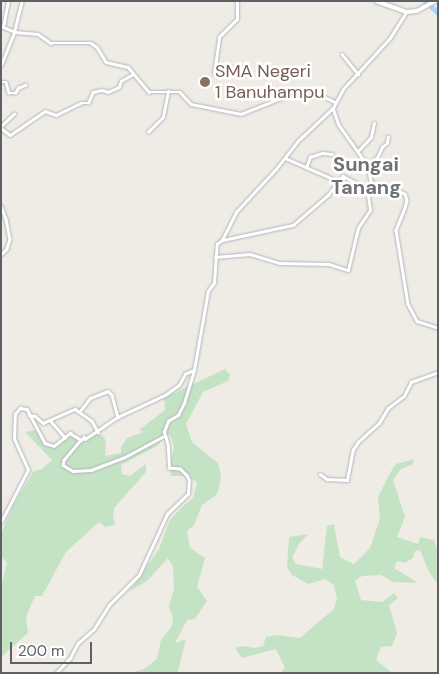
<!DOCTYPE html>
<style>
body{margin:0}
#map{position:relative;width:439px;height:674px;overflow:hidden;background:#eeece5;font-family:"DM Sans",sans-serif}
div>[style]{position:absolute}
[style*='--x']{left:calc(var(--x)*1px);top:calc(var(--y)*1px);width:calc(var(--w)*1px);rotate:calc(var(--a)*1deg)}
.green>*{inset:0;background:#c4e3c5}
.river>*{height:5px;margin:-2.5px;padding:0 2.5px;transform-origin:2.5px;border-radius:2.5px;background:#acd4f6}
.roads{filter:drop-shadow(0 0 1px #b2b5b9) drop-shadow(0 0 1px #b2b5b9)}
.street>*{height:2.5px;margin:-1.25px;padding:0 1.25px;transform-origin:1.25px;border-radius:1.25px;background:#fff}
.secondary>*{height:4px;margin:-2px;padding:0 2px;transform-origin:2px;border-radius:2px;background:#fff}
.dots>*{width:14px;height:14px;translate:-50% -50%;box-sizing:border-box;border:2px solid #fff;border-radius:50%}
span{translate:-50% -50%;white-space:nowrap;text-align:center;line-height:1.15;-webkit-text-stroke:5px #fff;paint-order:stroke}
.education-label{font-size:18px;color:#785e54}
.left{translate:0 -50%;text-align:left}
.quarter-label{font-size:20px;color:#6e7276;font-weight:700}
.frame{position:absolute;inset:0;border:2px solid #5d6064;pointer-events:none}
.scale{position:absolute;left:10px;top:642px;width:82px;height:22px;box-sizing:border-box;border:2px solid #5d6064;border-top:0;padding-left:6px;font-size:15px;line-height:18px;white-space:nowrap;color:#5d6064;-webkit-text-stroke:4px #fff;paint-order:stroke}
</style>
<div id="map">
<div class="green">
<div style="clip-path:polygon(225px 369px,230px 375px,228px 381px,203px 392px,186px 424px,192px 442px,218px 463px,221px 476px,219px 489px,216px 495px,202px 505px,194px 525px,187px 531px,190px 548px,205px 558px,197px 587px,207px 601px,195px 619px,187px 620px,175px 643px,186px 639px,178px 672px,131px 673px,144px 669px,157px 659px,161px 640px,172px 626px,173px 617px,169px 606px,174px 589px,173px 567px,168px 558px,147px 581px,130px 591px,159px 549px,170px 520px,182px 507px,193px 498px,197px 483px,189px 476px,171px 476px,170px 465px,174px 447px,170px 435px,165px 436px,157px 446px,121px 465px,122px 474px,130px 476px,146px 464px,146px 472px,115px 507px,113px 516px,115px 525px,105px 527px,99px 522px,66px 552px,42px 596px,35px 596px,26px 617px,28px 633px,1px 657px,1px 589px,7px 562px,1px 557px,1px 534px,14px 504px,33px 472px,42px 469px,52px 460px,25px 432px,40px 429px,46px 442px,54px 447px,59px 445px,68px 435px,80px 438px,82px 441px,97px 434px,104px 437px,106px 442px,105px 456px,121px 453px,121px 447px,127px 438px,144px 432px,139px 430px,165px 410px,164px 398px)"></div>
<div style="clip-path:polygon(414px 459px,413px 464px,401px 469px,393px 480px,405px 517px,397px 537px,418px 544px,420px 537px,434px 540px,438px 553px,438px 584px,429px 572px,420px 550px,415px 551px,413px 558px,405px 563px,397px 561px,394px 568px,418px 583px,393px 582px,381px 575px,362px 576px,355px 581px,361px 600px,382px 602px,394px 593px,398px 598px,389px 605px,397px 633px,392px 646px,381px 647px,376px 660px,392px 673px,280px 673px,285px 668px,276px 649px,242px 658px,235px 648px,243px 646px,254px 648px,263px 646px,266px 637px,277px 635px,300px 638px,334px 609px,337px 598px,334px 585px,325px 579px,308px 584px,292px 575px,287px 567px,289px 537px,308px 534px,299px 544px,292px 557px,296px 564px,322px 569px,327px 526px,334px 524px,340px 557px,354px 564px,370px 548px,380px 519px,378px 497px,390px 473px,396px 464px)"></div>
</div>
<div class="river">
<div style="--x:425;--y:1;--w:18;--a:43"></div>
</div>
<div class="roads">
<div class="street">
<div style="--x:1;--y:26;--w:15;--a:23"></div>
<div style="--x:15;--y:32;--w:23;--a:5"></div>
<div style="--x:38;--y:34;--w:16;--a:35"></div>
<div style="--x:51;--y:43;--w:40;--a:0"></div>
<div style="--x:91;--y:43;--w:7;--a:34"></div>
<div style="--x:97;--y:47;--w:17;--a:59"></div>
<div style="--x:106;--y:62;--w:23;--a:13"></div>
<div style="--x:128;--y:67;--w:33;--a:50"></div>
<div style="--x:149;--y:92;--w:31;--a:0"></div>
<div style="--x:180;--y:92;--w:16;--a:47"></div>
<div style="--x:191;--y:104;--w:51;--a:11.3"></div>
<div style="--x:241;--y:114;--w:43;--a:-21.8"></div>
<div style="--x:281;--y:98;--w:18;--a:-13"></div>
<div style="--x:299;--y:94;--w:21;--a:3"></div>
<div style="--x:320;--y:95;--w:17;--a:25"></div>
<div style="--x:3;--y:27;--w:26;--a:-79"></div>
<div style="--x:342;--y:54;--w:26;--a:51"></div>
<div style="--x:1;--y:65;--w:31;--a:-68"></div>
<div style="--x:13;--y:36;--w:36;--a:-76"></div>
<div style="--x:214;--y:74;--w:37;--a:-82"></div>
<div style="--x:219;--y:37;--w:25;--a:-45"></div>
<div style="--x:237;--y:19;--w:18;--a:-90"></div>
<div style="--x:1;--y:82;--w:5;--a:0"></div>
<div style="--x:6;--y:82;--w:11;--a:75"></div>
<div style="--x:9;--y:93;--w:6;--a:0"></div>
<div style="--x:15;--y:93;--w:6;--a:-59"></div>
<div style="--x:18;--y:88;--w:8;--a:-23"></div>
<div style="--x:333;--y:108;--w:18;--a:71"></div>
<div style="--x:339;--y:125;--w:50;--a:54.7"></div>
<div style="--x:368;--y:166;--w:16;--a:79"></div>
<div style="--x:371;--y:182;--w:26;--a:16"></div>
<div style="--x:396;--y:189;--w:10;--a:29"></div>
<div style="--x:405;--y:194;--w:6;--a:72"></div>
<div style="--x:407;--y:200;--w:8;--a:104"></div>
<div style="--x:405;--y:208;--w:24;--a:112"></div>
<div style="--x:396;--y:230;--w:75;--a:80.8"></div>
<div style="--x:408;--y:304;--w:19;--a:62"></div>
<div style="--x:417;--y:321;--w:22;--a:18"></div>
<div style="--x:1;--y:126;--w:18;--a:-43"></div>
<div style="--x:1;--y:128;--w:11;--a:38"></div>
<div style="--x:10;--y:135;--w:42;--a:-34.4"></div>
<div style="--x:45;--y:111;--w:12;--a:20"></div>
<div style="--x:56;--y:115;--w:28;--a:-26"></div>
<div style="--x:81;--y:103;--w:7;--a:0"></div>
<div style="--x:88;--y:103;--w:12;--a:-66"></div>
<div style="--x:93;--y:92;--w:9;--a:-13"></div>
<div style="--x:102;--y:90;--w:6;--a:18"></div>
<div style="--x:108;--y:92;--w:12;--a:-24"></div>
<div style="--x:119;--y:87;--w:6;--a:-72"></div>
<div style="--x:121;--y:81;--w:14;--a:-30"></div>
<div style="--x:148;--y:132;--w:21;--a:-45"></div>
<div style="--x:163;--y:117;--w:26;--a:-79"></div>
<div style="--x:359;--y:150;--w:18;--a:-47"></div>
<div style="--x:371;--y:137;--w:14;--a:-78"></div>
<div style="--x:285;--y:158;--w:58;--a:23.5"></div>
<div style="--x:369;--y:166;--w:13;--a:-48"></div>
<div style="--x:378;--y:156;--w:10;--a:-66"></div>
<div style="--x:382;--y:147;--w:6;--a:-39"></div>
<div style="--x:387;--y:143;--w:6;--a:-81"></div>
<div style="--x:306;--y:168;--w:12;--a:-70"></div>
<div style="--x:310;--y:157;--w:13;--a:-18"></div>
<div style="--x:322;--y:153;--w:10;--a:6"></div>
<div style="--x:1;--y:206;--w:14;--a:69"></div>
<div style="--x:6;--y:219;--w:20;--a:79"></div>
<div style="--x:10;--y:239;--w:10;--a:107"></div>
<div style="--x:7;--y:249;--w:8;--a:135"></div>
<div style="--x:223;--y:240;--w:72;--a:-12.1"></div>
<div style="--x:293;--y:225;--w:46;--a:-40.6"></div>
<div style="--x:328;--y:195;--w:24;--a:-52"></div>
<div style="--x:343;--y:176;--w:27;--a:28"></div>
<div style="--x:215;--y:257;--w:35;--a:-5"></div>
<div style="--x:250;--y:254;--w:30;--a:17"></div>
<div style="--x:279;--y:263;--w:50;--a:1.1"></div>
<div style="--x:329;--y:264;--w:20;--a:18"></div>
<div style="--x:348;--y:270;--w:43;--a:-76.6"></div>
<div style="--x:358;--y:228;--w:22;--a:-56"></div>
<div style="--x:370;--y:210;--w:21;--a:-98"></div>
<div style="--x:367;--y:189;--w:8;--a:-60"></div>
<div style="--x:80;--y:411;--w:16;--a:-52"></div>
<div style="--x:90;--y:398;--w:19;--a:-21"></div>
<div style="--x:108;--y:391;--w:6;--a:45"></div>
<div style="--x:112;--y:395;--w:23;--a:75"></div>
<div style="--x:29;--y:415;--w:6;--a:9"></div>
<div style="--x:35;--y:416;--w:11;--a:41"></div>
<div style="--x:43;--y:423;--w:35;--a:-24"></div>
<div style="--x:75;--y:409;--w:21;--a:35"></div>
<div style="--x:92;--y:421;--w:13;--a:61"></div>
<div style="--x:50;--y:420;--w:23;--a:49"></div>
<div style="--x:81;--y:440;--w:26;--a:130"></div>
<div style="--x:64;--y:460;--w:5;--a:101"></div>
<div style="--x:63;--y:465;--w:12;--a:31"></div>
<div style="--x:73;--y:471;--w:18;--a:-3"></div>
<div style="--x:91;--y:470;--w:34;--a:-21"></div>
<div style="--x:123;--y:458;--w:47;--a:-28.2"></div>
<div style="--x:320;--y:474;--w:9;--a:36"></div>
<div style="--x:327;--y:479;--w:20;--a:3"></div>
<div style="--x:347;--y:480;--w:31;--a:-79"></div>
<div style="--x:353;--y:450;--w:9;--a:-58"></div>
<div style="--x:358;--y:442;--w:28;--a:-42"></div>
<div style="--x:379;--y:423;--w:17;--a:-59"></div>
<div style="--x:388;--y:408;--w:20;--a:-37"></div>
<div style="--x:404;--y:396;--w:16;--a:-63"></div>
<div style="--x:411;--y:382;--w:29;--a:-20"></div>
<div style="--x:1;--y:522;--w:59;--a:-62.6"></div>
<div style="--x:28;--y:470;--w:34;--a:-114"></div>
<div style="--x:14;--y:439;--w:25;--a:-88"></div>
<div style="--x:15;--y:414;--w:8;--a:-50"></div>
<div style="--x:20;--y:408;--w:7;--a:8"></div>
<div style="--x:27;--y:409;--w:38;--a:62"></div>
<div style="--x:45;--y:443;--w:9;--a:18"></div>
<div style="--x:54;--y:446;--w:21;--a:-39"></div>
<div style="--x:70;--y:433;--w:13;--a:32"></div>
<div style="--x:81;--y:440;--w:4;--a:-45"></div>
<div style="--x:84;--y:437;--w:2;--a:63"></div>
<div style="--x:85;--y:439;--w:40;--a:-34"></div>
<div style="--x:118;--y:417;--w:52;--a:-25.1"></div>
<div style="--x:165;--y:395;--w:17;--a:-36"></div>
<div style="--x:179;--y:385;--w:13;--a:-61"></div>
<div style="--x:185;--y:374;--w:10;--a:-24"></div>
<div style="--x:56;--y:673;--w:21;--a:-47"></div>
<div style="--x:70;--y:658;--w:17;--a:-62"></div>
<div style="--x:78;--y:643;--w:21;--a:-41"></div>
<div style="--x:94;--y:629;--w:28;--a:-58"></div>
<div style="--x:109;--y:605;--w:42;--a:-45"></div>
<div style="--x:139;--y:575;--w:67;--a:-65.3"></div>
<div style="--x:167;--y:514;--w:29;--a:-44"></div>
<div style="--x:188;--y:494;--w:13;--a:-86"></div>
<div style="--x:189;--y:481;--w:5;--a:-112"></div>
<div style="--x:187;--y:476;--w:10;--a:-135"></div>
<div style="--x:180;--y:469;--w:11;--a:-175"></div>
<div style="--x:169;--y:468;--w:22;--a:-93"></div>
<div style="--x:168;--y:446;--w:15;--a:-106"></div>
<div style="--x:164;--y:432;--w:12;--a:-70"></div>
<div style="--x:168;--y:421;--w:12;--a:-31"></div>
<div style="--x:178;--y:415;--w:13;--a:-63"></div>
<div style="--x:184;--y:403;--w:34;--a:-73"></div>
<div style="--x:194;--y:370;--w:80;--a:-80"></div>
<div style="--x:208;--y:291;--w:10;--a:-53"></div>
<div style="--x:214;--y:283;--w:39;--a:-86"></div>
<div style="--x:217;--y:244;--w:6;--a:-39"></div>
<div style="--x:222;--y:240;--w:31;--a:-63"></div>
<div style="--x:236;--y:212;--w:59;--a:-47.1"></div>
<div style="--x:276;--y:169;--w:37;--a:-52"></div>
<div style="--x:299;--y:140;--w:47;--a:-43.3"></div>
<div style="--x:333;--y:108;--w:21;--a:-62"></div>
<div style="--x:343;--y:89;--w:69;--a:-47.3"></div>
<div style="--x:390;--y:38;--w:31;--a:-58"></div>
</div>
<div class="secondary">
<div style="--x:376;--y:1;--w:32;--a:20"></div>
<div style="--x:406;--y:12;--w:11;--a:-5"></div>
<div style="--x:417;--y:11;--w:21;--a:-29"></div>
</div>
</div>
<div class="dots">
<div style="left:205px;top:82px;background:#8d6e63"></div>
</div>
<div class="education-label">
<span class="left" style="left:215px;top:82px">SMA Negeri<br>1 Banuhampu</span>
</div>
<div class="quarter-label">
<span style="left:366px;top:176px">Sungai<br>Tanang</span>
</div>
<div class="frame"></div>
<div class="scale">200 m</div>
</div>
